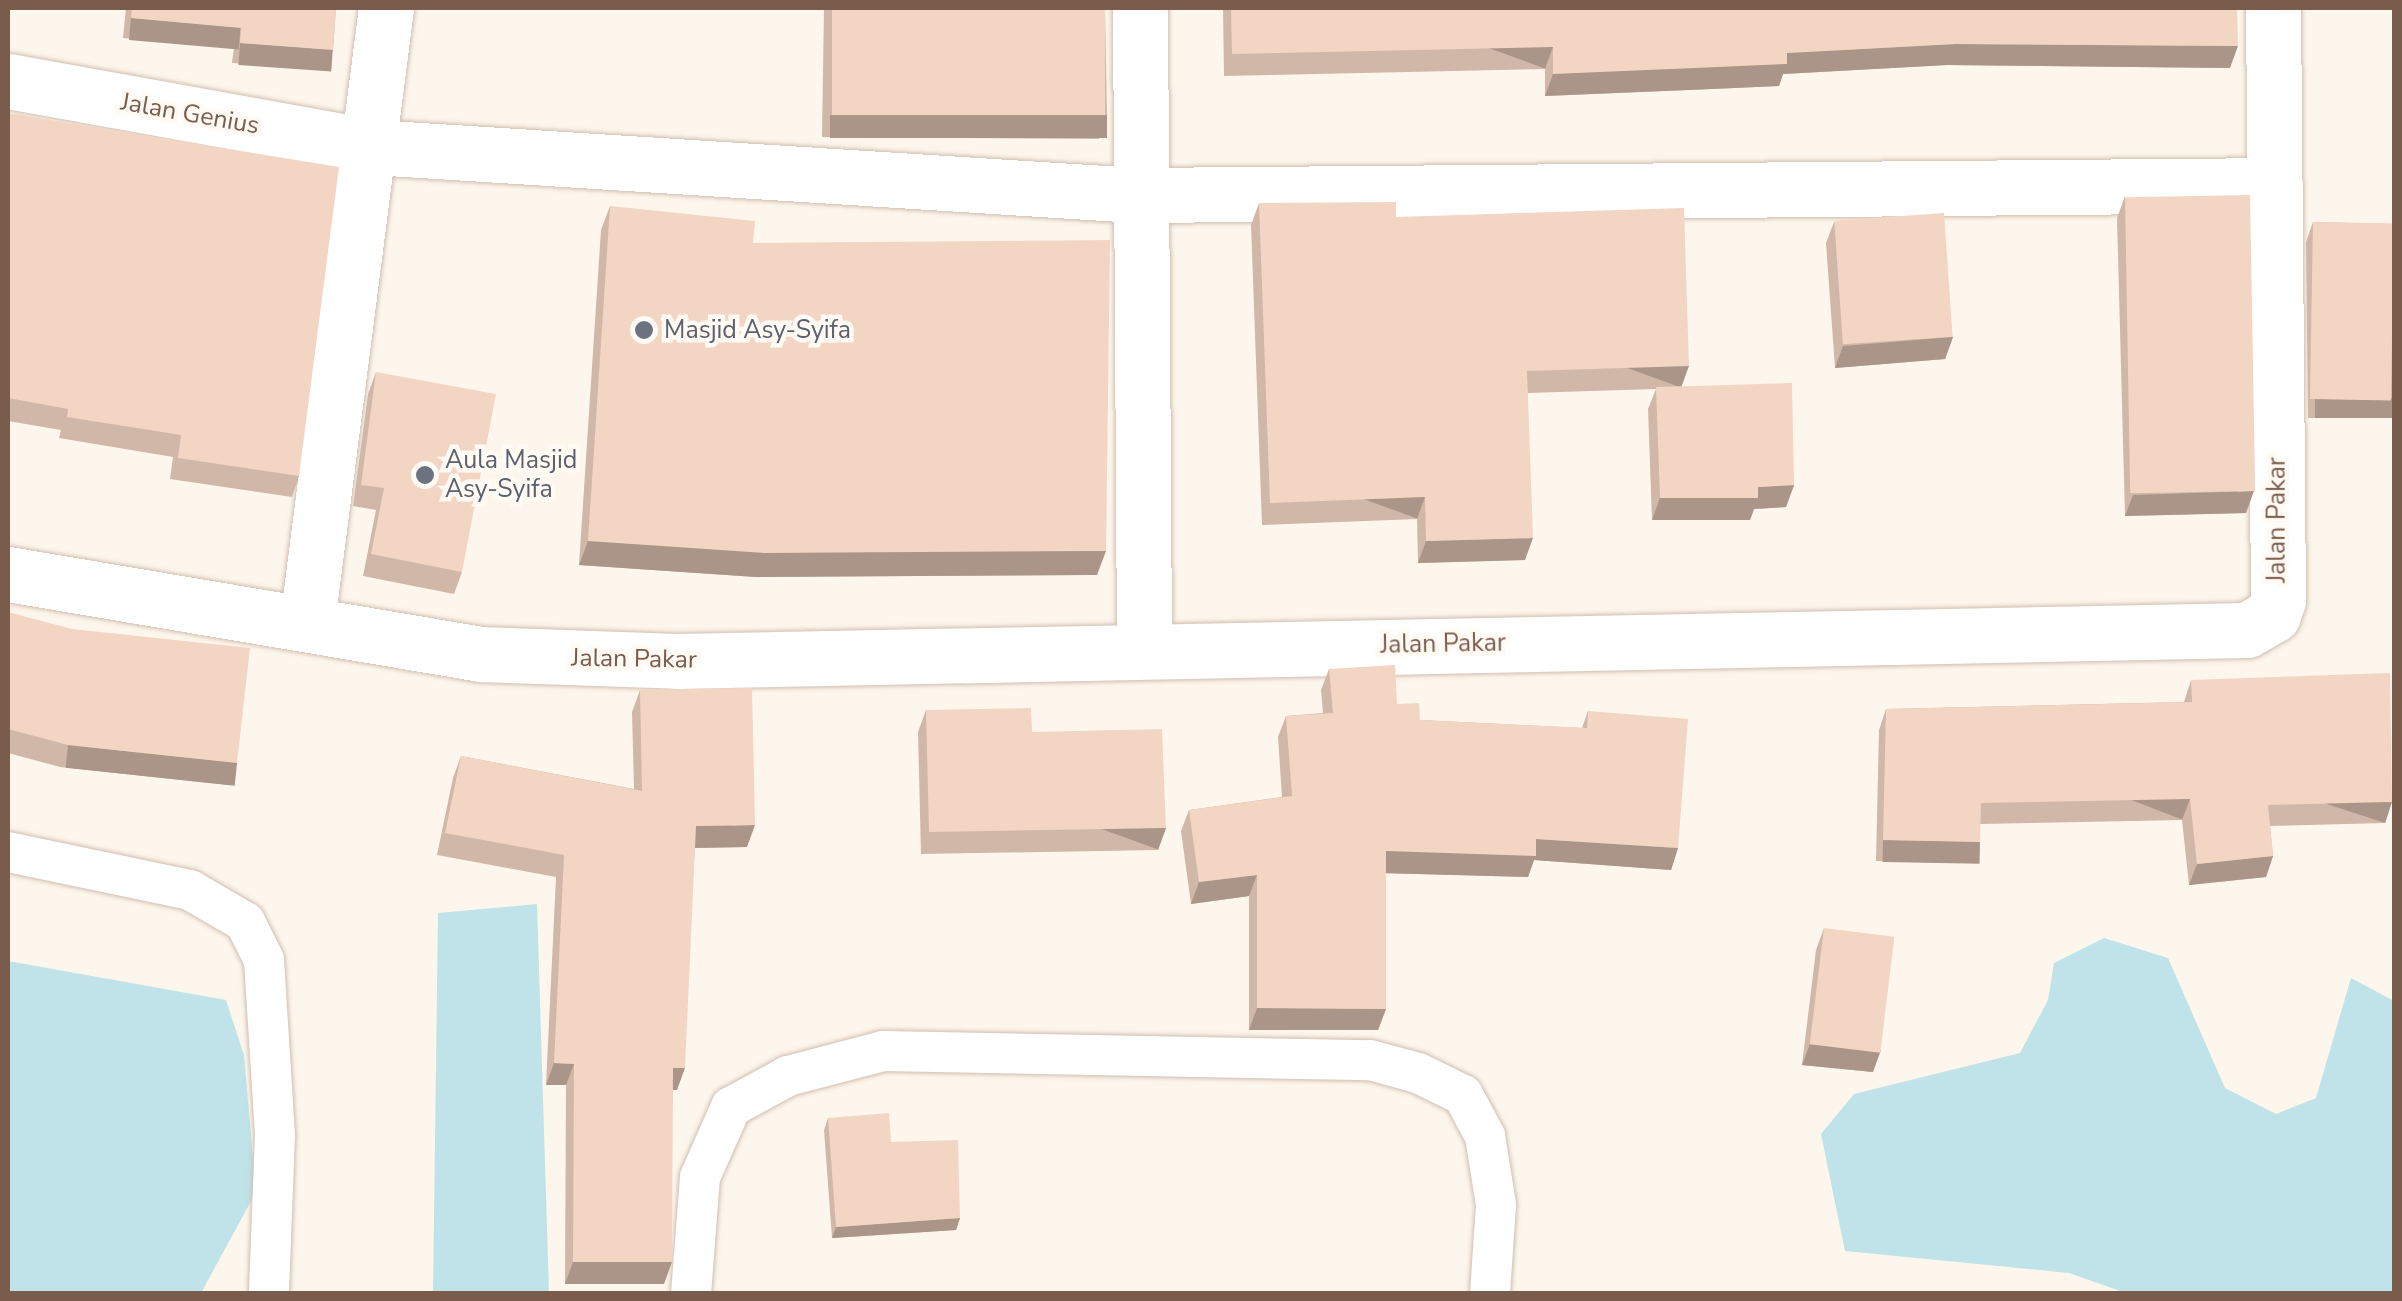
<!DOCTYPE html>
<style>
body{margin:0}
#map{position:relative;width:2402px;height:1301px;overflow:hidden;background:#fdf6ec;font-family:"Nunito Sans",sans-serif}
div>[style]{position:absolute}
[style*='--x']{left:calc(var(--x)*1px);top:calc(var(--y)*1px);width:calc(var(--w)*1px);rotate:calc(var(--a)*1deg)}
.water>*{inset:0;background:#bfe3e8}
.roads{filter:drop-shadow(0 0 2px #d1beb0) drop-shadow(0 0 2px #d1beb0)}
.service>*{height:40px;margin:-20px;padding:0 20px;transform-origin:20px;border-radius:20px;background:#fff}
.minor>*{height:55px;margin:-27.5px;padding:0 27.5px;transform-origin:27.5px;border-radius:27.5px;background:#fff}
.wall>*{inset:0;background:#d1b7a8}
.shaded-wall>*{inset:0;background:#aa9588;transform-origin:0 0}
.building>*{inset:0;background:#f3d5c3;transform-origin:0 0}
.dots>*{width:28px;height:28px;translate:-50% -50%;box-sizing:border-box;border:5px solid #fffaf3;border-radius:50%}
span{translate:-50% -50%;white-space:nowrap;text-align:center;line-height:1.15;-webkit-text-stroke:9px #fffaf3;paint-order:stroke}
.street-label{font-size:25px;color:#7a5c4d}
.worship-label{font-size:25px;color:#5b616d}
.left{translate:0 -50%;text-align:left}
.frame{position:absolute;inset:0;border:10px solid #7a5c4d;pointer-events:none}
</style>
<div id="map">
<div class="water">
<div style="clip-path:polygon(537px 904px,549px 1293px,433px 1293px,438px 913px)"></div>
<div style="clip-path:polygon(2104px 938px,2168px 958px,2225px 1088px,2276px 1114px,2316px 1098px,2351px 978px,2394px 1001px,2394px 1293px,2126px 1293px,2069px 1273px,1845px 1251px,1821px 1134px,1854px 1094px,2020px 1053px,2048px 1000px,2054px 963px)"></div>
<div style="clip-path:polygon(8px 961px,226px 1000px,244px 1055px,256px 1192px,201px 1293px,8px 1293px)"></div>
</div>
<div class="roads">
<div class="service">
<div style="--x:8;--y:852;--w:186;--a:11.8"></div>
<div style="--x:190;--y:890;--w:64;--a:30.2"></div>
<div style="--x:245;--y:922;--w:42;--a:63.4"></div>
<div style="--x:264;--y:960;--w:175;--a:86.4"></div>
<div style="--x:275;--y:1135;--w:159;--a:92.2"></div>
<div style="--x:691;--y:1294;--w:117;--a:-85.6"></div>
<div style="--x:700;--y:1177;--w:77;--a:-66.1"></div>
<div style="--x:731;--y:1107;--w:65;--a:-28.5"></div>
<div style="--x:788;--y:1076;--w:98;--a:-14.7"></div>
<div style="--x:883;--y:1051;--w:487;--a:1.1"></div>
<div style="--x:1370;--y:1060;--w:50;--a:15.2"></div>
<div style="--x:1418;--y:1073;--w:50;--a:26.1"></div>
<div style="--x:1463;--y:1095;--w:47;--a:61.8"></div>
<div style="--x:1485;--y:1136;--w:70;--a:80.9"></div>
<div style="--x:1496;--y:1205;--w:89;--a:93.9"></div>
</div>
<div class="minor">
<div style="--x:1140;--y:8;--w:641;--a:89.64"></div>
<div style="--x:8;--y:81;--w:371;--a:10.2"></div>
<div style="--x:373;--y:147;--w:766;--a:3.6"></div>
<div style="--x:1137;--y:195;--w:1138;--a:-0.5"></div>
<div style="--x:8;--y:574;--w:479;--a:9.6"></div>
<div style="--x:480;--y:654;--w:197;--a:2"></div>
<div style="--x:677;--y:661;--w:1570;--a:-1.13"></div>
<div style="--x:2247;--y:630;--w:30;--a:-30"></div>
<div style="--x:2273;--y:615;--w:16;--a:-72"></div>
<div style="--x:2278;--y:600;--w:592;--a:-90.48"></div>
<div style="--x:307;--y:622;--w:619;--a:-82.67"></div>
</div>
</div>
<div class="wall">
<div style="clip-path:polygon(121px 8px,336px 8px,333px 50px,326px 70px,232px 63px,234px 48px,123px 38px,126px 8px)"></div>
<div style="clip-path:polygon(824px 8px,1105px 8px,1107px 117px,1099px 139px,822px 137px)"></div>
<div style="clip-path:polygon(1223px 8px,2237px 8px,2230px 68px,1947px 65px,1783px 74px,1779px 86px,1545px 96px,1545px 69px,1224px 76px)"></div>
<div style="clip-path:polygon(8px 113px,299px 476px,292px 497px,170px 479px,173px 457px,59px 438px,61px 430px,8px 421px)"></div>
<div style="clip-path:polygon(2125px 196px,2246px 513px,2125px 516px,2117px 218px)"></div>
<div style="clip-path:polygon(1259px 203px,1396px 217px,1681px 387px,1794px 485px,1786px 507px,1754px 509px,1750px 520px,1652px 520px,1648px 409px,1656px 389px,1527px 393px,1525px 560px,1418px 563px,1417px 519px,1262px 525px,1251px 225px)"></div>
<div style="clip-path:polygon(610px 206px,753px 243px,1097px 575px,756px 577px,579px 565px,601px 230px)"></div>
<div style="clip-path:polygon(1834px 222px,1953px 337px,1945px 359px,1835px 368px,1826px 243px)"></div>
<div style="clip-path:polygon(2313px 222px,2394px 224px,2394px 418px,2308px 418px,2306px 242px)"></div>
<div style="clip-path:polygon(376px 372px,462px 572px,454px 594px,363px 576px,376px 510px,353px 506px,368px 394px)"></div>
<div style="clip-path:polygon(8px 612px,237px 763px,229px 785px,60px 767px,8px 753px)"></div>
<div style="clip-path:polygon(1329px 669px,1397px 704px,1420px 720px,1582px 728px,1588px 711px,1678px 848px,1671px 870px,1534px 860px,1528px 877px,1386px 873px,1386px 1009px,1378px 1030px,1249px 1030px,1249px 896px,1191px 904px,1181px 831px,1189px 810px,1282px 797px,1278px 737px,1286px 716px,1323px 713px,1321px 690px)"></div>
<div style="clip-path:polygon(2191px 680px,2385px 823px,2270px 826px,2273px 856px,2266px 877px,2189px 885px,2182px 820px,1980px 824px,1980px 842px,1972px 863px,1876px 861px,1879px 730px,1886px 709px,2184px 702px)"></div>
<div style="clip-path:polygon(640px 690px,747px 847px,695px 848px,677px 1090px,673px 1090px,664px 1284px,565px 1284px,566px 1085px,546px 1085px,556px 877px,437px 855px,453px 778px,461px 756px,634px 789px,632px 712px)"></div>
<div style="clip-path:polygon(926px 710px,1032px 732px,1166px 828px,1158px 850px,921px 854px,918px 732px)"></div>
<div style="clip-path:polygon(1824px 928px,1873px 1072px,1802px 1065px,1816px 950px)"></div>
<div style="clip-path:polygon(828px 1118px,891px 1142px,960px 1218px,956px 1230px,832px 1238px,824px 1130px)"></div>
</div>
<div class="shaded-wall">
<div style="left:131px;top:18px;width:110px;height:22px;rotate:5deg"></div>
<div style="left:240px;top:43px;width:93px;height:22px;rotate:4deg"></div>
<div style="clip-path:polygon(1955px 44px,2238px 46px,2230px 68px,1947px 65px,1783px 74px,1779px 86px,1545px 96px,1553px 74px,1787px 53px)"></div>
<div style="left:1553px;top:47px;width:23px;height:321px;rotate:110deg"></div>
<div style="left:830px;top:115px;width:277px;height:23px"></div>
<div style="clip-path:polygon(1953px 337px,1945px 359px,1835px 368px,1843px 346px)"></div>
<div style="left:1689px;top:366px;width:23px;height:162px;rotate:110deg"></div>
<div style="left:2394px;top:398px;width:20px;height:79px;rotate:90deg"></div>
<div style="clip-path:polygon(1794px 485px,1786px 507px,1754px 509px,1750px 520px,1652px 520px,1660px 498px,1758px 487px)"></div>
<div style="clip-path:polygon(2254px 491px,2246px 513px,2125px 516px,2133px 495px)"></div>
<div style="left:1425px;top:497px;width:23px;height:155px;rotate:110deg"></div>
<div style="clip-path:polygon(1533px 538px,1525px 560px,1418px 563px,1426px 541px)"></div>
<div style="clip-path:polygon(588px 541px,1106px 551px,1097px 575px,756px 577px,579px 565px)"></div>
<div style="left:68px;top:745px;width:170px;height:23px;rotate:6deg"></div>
<div style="left:2190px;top:799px;width:22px;height:209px;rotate:111deg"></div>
<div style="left:2392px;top:802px;width:22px;height:124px;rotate:108deg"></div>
<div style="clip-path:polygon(755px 825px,747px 847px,688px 848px,696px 826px)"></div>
<div style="left:1166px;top:828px;width:23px;height:237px;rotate:110deg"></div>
<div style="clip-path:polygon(1536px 839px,1678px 848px,1671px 870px,1534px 860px,1528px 877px,1378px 873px,1386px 851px)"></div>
<div style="left:1883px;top:840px;width:97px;height:22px;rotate:1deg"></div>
<div style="clip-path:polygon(2273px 856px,2266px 877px,2189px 885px,2197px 864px)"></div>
<div style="clip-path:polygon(1257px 875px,1249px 896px,1191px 904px,1199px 882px)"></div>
<div style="clip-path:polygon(1257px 1008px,1386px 1009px,1378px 1030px,1249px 1030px)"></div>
<div style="clip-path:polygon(1810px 1044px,1881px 1050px,1873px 1072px,1802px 1065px)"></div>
<div style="clip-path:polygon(554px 1063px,574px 1064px,566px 1085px,546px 1085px)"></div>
<div style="clip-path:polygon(673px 1068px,685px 1068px,677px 1090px,665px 1090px)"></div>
<div style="clip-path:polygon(960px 1218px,956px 1230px,832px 1238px,836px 1227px)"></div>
<div style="clip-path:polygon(573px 1262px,672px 1262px,664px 1284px,565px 1284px)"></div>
</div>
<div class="building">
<div style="clip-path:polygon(132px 8px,336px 8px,333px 50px,240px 43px,241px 28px,131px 18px)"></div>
<div style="left:832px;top:8px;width:273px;height:107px"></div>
<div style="clip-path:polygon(1231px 8px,2237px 8px,2238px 46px,1955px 44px,1787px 53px,1787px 64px,1553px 74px,1553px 47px,1232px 54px)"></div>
<div style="clip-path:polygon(8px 113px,339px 167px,299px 476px,178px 458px,181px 435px,67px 417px,68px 409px,8px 398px)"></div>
<div style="left:2250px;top:195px;width:296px;height:125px;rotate:89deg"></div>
<div style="clip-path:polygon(1396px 202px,1396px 217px,1684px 208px,1689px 366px,1527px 371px,1533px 538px,1426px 541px,1425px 497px,1270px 503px,1259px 203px)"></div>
<div style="clip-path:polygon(610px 206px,755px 221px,753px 243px,1110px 240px,1106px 551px,765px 553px,588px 541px)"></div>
<div style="left:1944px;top:213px;width:124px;height:110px;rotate:86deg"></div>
<div style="left:2313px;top:222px;width:81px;height:177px;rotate:1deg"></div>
<div style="clip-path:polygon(376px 372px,496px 394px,462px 572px,371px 554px,384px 488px,361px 485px)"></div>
<div style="clip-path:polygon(1792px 383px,1794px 485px,1758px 487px,1758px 498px,1660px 498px,1656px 387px)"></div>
<div style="clip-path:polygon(8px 612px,72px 629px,250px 648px,237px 763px,68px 745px,8px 729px)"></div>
<div style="clip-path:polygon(1395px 665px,1397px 704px,1419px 703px,1420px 720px,1587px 728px,1588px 711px,1688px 719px,1678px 848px,1536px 839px,1536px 856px,1386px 851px,1386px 1009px,1257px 1008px,1257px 875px,1199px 882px,1189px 810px,1292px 796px,1286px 716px,1333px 713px,1329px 669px)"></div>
<div style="clip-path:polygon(2390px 673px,2392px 802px,2268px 805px,2273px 856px,2197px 864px,2190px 799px,1981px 803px,1980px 842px,1883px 840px,1886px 709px,2192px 702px,2191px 680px)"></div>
<div style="clip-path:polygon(752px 688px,755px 825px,696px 826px,685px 1068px,673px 1068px,672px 1262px,573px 1262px,574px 1064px,554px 1063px,564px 855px,445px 833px,461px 756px,642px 791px,640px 690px)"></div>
<div style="clip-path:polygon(1031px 708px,1032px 732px,1162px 729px,1166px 828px,929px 832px,926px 710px)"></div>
<div style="left:1824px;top:928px;width:71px;height:117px;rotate:7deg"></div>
<div style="clip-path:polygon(889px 1113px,891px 1142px,958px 1140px,960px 1218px,836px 1227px,828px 1118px)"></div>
</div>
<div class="dots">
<div style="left:644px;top:330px;background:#6b7280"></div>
<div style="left:425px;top:475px;background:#6b7280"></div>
</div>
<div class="street-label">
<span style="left:190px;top:114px;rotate:10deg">Jalan Genius</span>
<span style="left:2277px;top:520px;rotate:-90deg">Jalan Pakar</span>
<span style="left:1443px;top:644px;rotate:-1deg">Jalan Pakar</span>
<span style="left:634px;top:659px;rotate:1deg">Jalan Pakar</span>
</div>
<div class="worship-label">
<span class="left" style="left:664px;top:330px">Masjid Asy-Syifa</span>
<span class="left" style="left:445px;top:475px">Aula Masjid<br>Asy-Syifa</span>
</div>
<div class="frame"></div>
</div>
